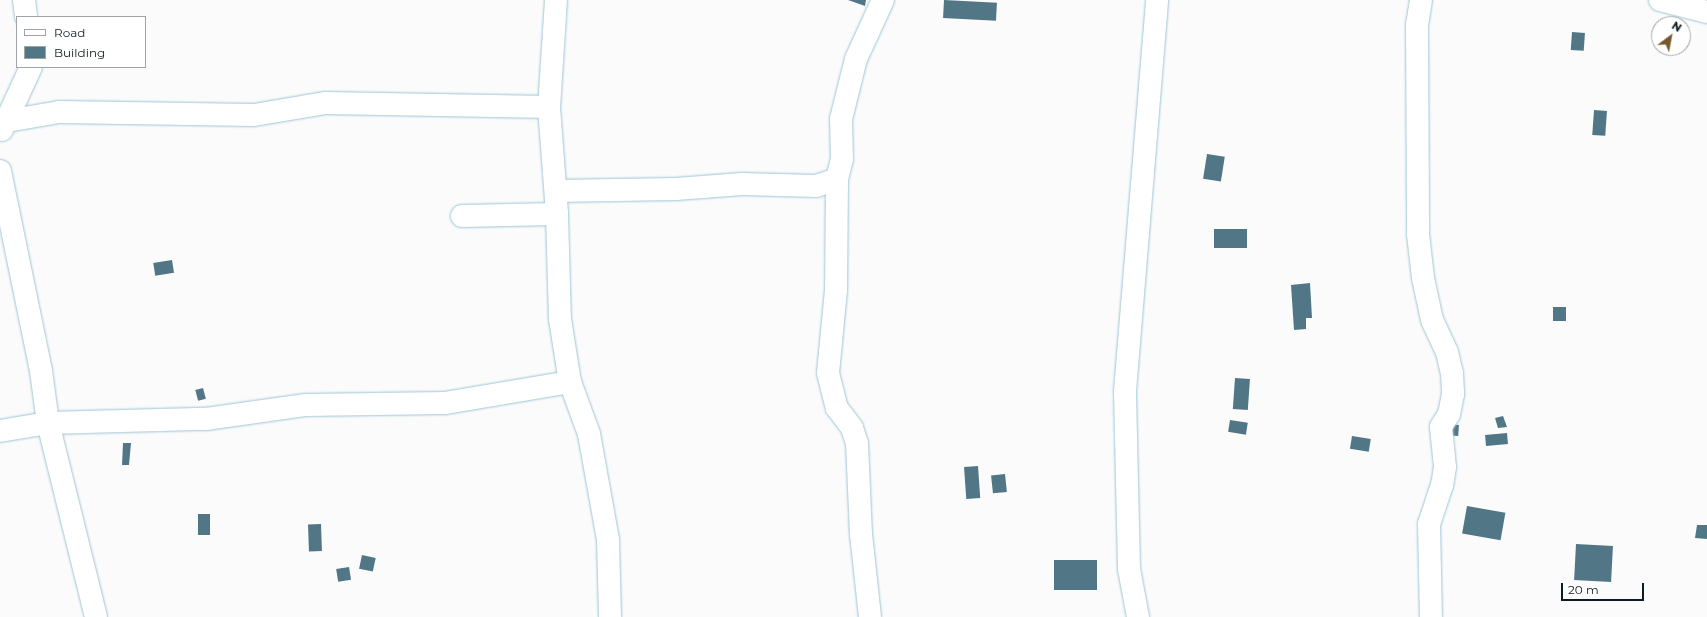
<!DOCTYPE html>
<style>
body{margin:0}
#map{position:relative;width:1707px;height:617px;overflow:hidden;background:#fbfbfb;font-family:Montserrat,sans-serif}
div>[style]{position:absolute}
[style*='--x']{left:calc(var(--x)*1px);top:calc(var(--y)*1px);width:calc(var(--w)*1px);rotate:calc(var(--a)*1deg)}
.building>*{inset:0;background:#517685;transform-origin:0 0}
.roads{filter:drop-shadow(0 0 1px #9ec5d5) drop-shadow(0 0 1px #9ec5d5)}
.minor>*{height:22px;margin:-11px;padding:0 11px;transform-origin:11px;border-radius:11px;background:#fff}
span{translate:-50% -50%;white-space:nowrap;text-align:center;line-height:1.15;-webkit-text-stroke:3px #fff;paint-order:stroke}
.legend{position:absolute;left:16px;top:16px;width:130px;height:52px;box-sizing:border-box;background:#fff;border:1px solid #9ea4a7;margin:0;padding:5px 7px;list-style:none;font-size:12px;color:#0d1c22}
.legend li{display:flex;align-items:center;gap:8px;height:20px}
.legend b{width:20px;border:1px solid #9ea4a7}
.north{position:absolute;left:1651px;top:16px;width:40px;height:40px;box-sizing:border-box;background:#fff;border:1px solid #9ea4a7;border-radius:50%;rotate:32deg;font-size:11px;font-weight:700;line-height:16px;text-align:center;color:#0d1c22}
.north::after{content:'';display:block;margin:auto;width:14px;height:18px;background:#77592d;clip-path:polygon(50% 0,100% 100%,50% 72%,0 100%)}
.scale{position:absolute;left:1561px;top:583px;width:83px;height:18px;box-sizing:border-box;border:2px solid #0d1c22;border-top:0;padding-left:5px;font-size:12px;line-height:14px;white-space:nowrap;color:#0d1c22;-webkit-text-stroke:3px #fff;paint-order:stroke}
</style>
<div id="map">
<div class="building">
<div style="clip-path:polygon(848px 0,866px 0,865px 6px)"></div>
<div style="left:944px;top:0;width:53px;height:18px;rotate:3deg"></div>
<div style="left:1572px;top:32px;width:13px;height:18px;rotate:4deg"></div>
<div style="left:1594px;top:110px;width:13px;height:25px;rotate:4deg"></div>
<div style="left:1207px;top:154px;width:18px;height:25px;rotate:9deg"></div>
<div style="left:1214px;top:229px;width:33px;height:19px"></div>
<div style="left:172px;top:260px;width:13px;height:19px;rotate:81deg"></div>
<div style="clip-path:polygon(1310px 283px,1312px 318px,1306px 318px,1306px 329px,1294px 330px,1291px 285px)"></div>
<div style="left:1553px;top:307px;width:13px;height:14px"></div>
<div style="left:1235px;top:378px;width:15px;height:31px;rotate:4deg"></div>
<div style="left:203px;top:388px;width:11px;height:8px;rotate:75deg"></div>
<div style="clip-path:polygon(1503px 416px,1507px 427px,1498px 428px,1495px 418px)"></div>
<div style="left:1230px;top:420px;width:18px;height:12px;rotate:9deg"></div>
<div style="left:1445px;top:424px;width:14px;height:11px;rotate:4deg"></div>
<div style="left:1507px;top:433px;width:11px;height:22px;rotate:85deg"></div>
<div style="left:1352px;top:436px;width:19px;height:13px;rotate:9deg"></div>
<div style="clip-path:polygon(123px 443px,131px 443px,129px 465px,122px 465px)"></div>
<div style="left:978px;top:466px;width:32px;height:14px;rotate:86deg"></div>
<div style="left:1005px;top:474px;width:18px;height:14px;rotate:84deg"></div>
<div style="left:1467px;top:506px;width:39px;height:28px;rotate:10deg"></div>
<div style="left:198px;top:514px;width:12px;height:21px"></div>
<div style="left:321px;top:524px;width:27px;height:13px;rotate:88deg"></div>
<div style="clip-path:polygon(1697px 525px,1707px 525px,1707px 539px,1695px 538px)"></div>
<div style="left:1576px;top:544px;width:37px;height:36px;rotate:3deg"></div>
<div style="left:362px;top:555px;width:14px;height:14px;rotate:12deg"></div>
<div style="left:1054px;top:560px;width:43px;height:30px"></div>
<div style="left:349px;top:567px;width:13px;height:13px;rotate:81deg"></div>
</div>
<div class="roads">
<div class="minor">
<div style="--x:24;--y:0;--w:17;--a:83"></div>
<div style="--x:556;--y:0;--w:107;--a:93.7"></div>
<div style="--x:549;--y:107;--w:107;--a:85.7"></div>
<div style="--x:557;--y:214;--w:105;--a:88.4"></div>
<div style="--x:560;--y:319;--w:64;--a:81"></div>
<div style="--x:570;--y:382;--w:55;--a:69.9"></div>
<div style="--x:589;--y:434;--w:108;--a:79.8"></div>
<div style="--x:608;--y:540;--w:77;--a:88.5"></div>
<div style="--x:1421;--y:0;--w:25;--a:99"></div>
<div style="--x:1417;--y:25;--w:209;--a:89.7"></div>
<div style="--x:1418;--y:234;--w:44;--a:83.5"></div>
<div style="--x:1423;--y:278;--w:43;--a:77.9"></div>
<div style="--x:1432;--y:320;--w:35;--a:65"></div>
<div style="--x:1447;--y:352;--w:22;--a:77"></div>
<div style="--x:1452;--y:373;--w:21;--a:87"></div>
<div style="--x:1453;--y:394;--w:20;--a:101"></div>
<div style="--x:1449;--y:414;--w:15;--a:122"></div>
<div style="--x:1441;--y:427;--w:40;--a:84.3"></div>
<div style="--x:1445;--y:467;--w:18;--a:99"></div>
<div style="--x:1442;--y:485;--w:41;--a:108.4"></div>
<div style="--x:1429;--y:524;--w:93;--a:88.8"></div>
<div style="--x:1660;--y:0;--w:49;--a:14.3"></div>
<div style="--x:7;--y:121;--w:53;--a:-9.8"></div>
<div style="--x:59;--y:112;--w:195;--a:0.9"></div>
<div style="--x:254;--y:115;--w:73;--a:-9.5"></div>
<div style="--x:326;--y:103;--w:223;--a:1"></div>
<div style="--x:2;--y:130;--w:69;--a:-65.3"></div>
<div style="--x:0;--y:171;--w:204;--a:78.4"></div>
<div style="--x:41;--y:371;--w:52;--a:82.3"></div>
<div style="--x:48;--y:423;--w:200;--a:76.1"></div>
<div style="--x:837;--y:179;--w:111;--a:90.5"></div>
<div style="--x:836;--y:290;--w:83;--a:95.5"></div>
<div style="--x:828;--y:373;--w:36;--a:76"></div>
<div style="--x:837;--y:408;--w:25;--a:53"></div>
<div style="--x:852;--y:428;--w:16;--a:72"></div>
<div style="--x:857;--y:443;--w:91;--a:87.5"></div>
<div style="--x:861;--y:534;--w:83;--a:83.8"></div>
<div style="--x:556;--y:191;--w:120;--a:-1"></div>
<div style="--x:676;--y:189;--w:66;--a:-4.3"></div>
<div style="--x:742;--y:184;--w:74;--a:1.5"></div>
<div style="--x:816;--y:186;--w:22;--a:-18"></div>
<div style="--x:837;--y:179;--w:21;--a:-76"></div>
<div style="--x:842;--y:159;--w:40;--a:-91.4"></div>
<div style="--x:841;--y:119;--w:62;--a:-76"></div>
<div style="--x:856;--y:59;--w:65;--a:-65.4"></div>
<div style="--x:462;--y:216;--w:95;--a:-1.2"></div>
<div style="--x:0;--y:431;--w:49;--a:-9.5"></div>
<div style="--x:48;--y:423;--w:158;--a:-1.5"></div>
<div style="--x:206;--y:419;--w:101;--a:-8"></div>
<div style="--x:306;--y:405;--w:139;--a:-0.8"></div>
<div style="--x:445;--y:403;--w:127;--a:-9.5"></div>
<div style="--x:1138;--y:617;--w:49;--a:-100.6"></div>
<div style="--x:1129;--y:569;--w:178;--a:-91.3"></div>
<div style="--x:1125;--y:391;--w:392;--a:-85.3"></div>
</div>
</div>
<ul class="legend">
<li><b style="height:5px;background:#fff"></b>Road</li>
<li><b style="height:11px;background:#517685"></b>Building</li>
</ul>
<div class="north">N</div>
<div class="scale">20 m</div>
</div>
